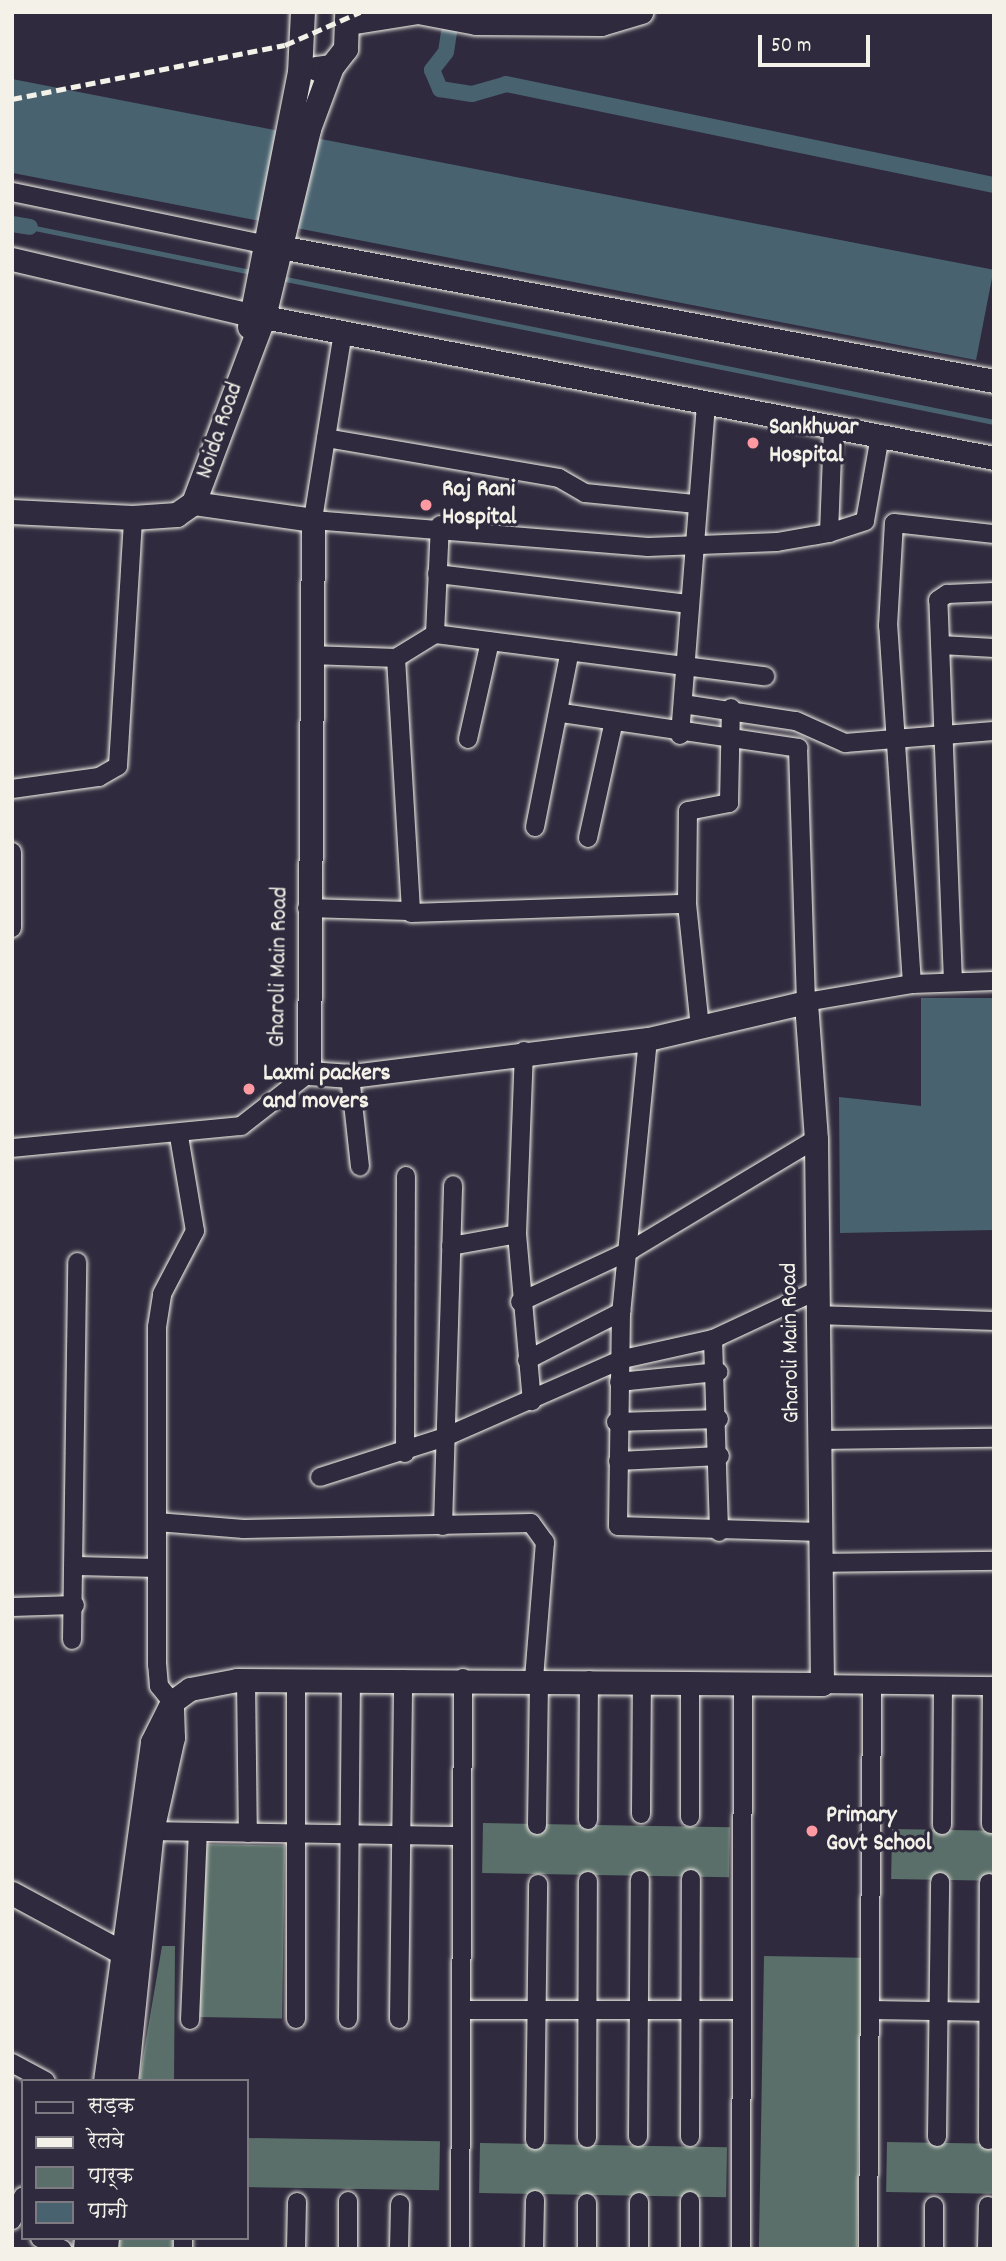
<!DOCTYPE html>
<meta charset="utf-8">
<style>
body{margin:0}
#map{position:relative;width:1006px;height:2261px;overflow:hidden;background:#2f2a3d;font-family:Dekko,"Playpen Sans Deva",sans-serif}
div>[style]{position:absolute}
[style*='--x']{left:calc(var(--x)*1px);top:calc(var(--y)*1px);width:calc(var(--w)*1px);rotate:calc(var(--a)*1deg)}
.green>*{inset:0;background:#5a6f69;transform-origin:0 0}
.water>*{inset:0;background:#496270;transform-origin:0 0}
.stream>*{height:4.5px;margin:-2.25px;padding:0 2.25px;transform-origin:2.25px;border-radius:2.25px;background:#496270}
.canal>*{height:16px;margin:-8px;padding:0 8px;transform-origin:8px;border-radius:8px;background:#496270}
.roads{filter:drop-shadow(0 0 2px #f4f1e8) drop-shadow(0 0 2px #f4f1e8)}
.minor>*{height:18px;margin:-9px;padding:0 9px;transform-origin:9px;border-radius:9px;background:#2f2a3d}
.tertiary>*{height:23px;margin:-11.5px;padding:0 11.5px;transform-origin:11.5px;border-radius:11.5px;background:#2f2a3d}
.secondary>*{height:24px;margin:-12px;padding:0 12px;transform-origin:12px;border-radius:12px;background:#2f2a3d}
.rail>*{height:4.5px;margin-top:-2.25px;transform-origin:0;background:repeating-linear-gradient(90deg,#f4f1e8 0 10px,transparent 0 15px)}
.dots>*{width:19px;height:19px;translate:-50% -50%;box-sizing:border-box;border:4px solid #2f2a3d;border-radius:50%}
span{translate:-50% -50%;white-space:nowrap;text-align:center;line-height:1.15;-webkit-text-stroke:6px #2f2a3d;paint-order:stroke}
.poi-label{font-size:24px;color:#f4f1e8;font-weight:700}
.left{translate:0 -50%;text-align:left}
.street-label{font-size:24px;color:#f4f1e8}
.frame{position:absolute;inset:0;border:14px solid #f4f1e8;pointer-events:none}
.legend{position:absolute;left:21px;top:2079px;width:228px;height:161px;box-sizing:border-box;background:#2f2a3d;border:2px solid #7e7a81;margin:0;padding:9px 12px;list-style:none;font-size:21px;color:#f4f1e8}
.legend li{display:flex;align-items:center;gap:14px;height:35px}
.legend b{width:35px;border:2px solid #7e7a81}
.scale{position:absolute;left:758px;top:35px;width:112px;height:32px;box-sizing:border-box;border:4px solid #f4f1e8;border-top:0;padding-left:9px;font-size:21px;line-height:24px;white-space:nowrap;color:#f4f1e8;-webkit-text-stroke:5px #2f2a3d;paint-order:stroke}
</style>
<div id="map">
<div class="green">
<div style="left:483px;top:1823px;width:247px;height:50px;rotate:1deg"></div>
<div style="left:892px;top:1829px;width:102px;height:50px;rotate:1deg"></div>
<div style="left:201px;top:1844px;width:84px;height:173px;rotate:1deg"></div>
<div style="clip-path:polygon(162px 1946px,175px 1946px,174px 2081px,139px 2081px)"></div>
<div style="left:764px;top:1956px;width:98px;height:293px;rotate:1deg"></div>
<div style="left:247px;top:2138px;width:193px;height:49px;rotate:1deg"></div>
<div style="left:887px;top:2142px;width:107px;height:50px;rotate:1deg"></div>
<div style="left:480px;top:2143px;width:247px;height:50px;rotate:1deg"></div>
<div style="left:113px;top:2238px;width:60px;height:11px"></div>
</div>
<div class="water">
<div style="left:12px;top:79px;width:1000px;height:92px;rotate:11deg"></div>
<div style="clip-path:polygon(921px 998px,994px 998px,994px 1230px,840px 1233px,839px 1097px,921px 1106px)"></div>
</div>
<div class="stream">
<div style="--x:30;--y:227;--w:227;--a:11.5"></div>
<div style="--x:281;--y:278;--w:727;--a:11.42"></div>
</div>
<div class="canal">
<div style="--x:452;--y:12;--w:40;--a:98.5"></div>
<div style="--x:446;--y:52;--w:23;--a:128"></div>
<div style="--x:432;--y:70;--w:21;--a:67"></div>
<div style="--x:440;--y:89;--w:32;--a:9"></div>
<div style="--x:472;--y:94;--w:35;--a:-16"></div>
<div style="--x:506;--y:84;--w:498;--a:11.7"></div>
<div style="--x:12;--y:224;--w:18;--a:9"></div>
</div>
<div class="roads">
<div class="minor">
<div style="--x:12;--y:192;--w:257;--a:11.7"></div>
<div style="--x:343;--y:332;--w:190;--a:99.1"></div>
<div style="--x:313;--y:520;--w:336;--a:4.6"></div>
<div style="--x:648;--y:547;--w:129;--a:-2.2"></div>
<div style="--x:777;--y:542;--w:53;--a:-9.8"></div>
<div style="--x:829;--y:533;--w:105;--a:-87.8"></div>
<div style="--x:326;--y:438;--w:236;--a:9.7"></div>
<div style="--x:559;--y:478;--w:30;--a:30"></div>
<div style="--x:585;--y:493;--w:112;--a:5.7"></div>
<div style="--x:829;--y:533;--w:38;--a:-18"></div>
<div style="--x:865;--y:521;--w:86;--a:-80"></div>
<div style="--x:437;--y:574;--w:254;--a:6.8"></div>
<div style="--x:435;--y:634;--w:109;--a:-87.4"></div>
<div style="--x:941;--y:645;--w:53;--a:3.2"></div>
<div style="--x:311;--y:655;--w:85;--a:2"></div>
<div style="--x:396;--y:658;--w:255;--a:86.6"></div>
<div style="--x:411;--y:913;--w:276;--a:-1.9"></div>
<div style="--x:687;--y:904;--w:124;--a:84"></div>
<div style="--x:396;--y:658;--w:46;--a:-31.6"></div>
<div style="--x:435;--y:634;--w:333;--a:7.3"></div>
<div style="--x:683;--y:704;--w:114;--a:8.6"></div>
<div style="--x:796;--y:721;--w:54;--a:24.2"></div>
<div style="--x:845;--y:743;--w:149;--a:-4.6"></div>
<div style="--x:562;--y:713;--w:239;--a:8.4"></div>
<div style="--x:798;--y:748;--w:254;--a:88.2"></div>
<div style="--x:806;--y:1002;--w:108;--a:-9.6"></div>
<div style="--x:912;--y:984;--w:82;--a:-2.1"></div>
<div style="--x:680;--y:735;--w:333;--a:-85.5"></div>
<div style="--x:468;--y:739;--w:100;--a:-77.3"></div>
<div style="--x:12;--y:789;--w:88;--a:-7.9"></div>
<div style="--x:99;--y:777;--w:22;--a:-30"></div>
<div style="--x:118;--y:766;--w:248;--a:-86.5"></div>
<div style="--x:535;--y:827;--w:179;--a:-78.8"></div>
<div style="--x:588;--y:838;--w:120;--a:-77.5"></div>
<div style="--x:12;--y:852;--w:76;--a:90"></div>
<div style="--x:687;--y:904;--w:93;--a:-89.4"></div>
<div style="--x:688;--y:811;--w:42;--a:-11"></div>
<div style="--x:729;--y:803;--w:95;--a:-88.8"></div>
<div style="--x:307;--y:908;--w:102;--a:1.7"></div>
<div style="--x:953;--y:982;--w:382;--a:-92.2"></div>
<div style="--x:938;--y:600;--w:11;--a:-34"></div>
<div style="--x:947;--y:594;--w:47;--a:-2.4"></div>
<div style="--x:912;--y:984;--w:359;--a:-93.8"></div>
<div style="--x:888;--y:626;--w:103;--a:-86.7"></div>
<div style="--x:894;--y:523;--w:101;--a:6.3"></div>
<div style="--x:648;--y:1039;--w:274;--a:95.6"></div>
<div style="--x:621;--y:1312;--w:214;--a:90.8"></div>
<div style="--x:618;--y:1526;--w:202;--a:1.7"></div>
<div style="--x:524;--y:1051;--w:183;--a:92.2"></div>
<div style="--x:517;--y:1234;--w:168;--a:84.9"></div>
<div style="--x:350;--y:1076;--w:91;--a:83.7"></div>
<div style="--x:12;--y:1148;--w:230;--a:-5.5"></div>
<div style="--x:241;--y:1126;--w:86;--a:-37.9"></div>
<div style="--x:451;--y:1246;--w:67;--a:-10.3"></div>
<div style="--x:520;--y:1302;--w:123;--a:-25.1"></div>
<div style="--x:631;--y:1250;--w:216;--a:-31"></div>
<div style="--x:817;--y:1315;--w:177;--a:1.9"></div>
<div style="--x:713;--y:1339;--w:193;--a:88.2"></div>
<div style="--x:527;--y:1360;--w:106;--a:-27.1"></div>
<div style="--x:619;--y:1382;--w:100;--a:-5.8"></div>
<div style="--x:616;--y:1422;--w:103;--a:-1.7"></div>
<div style="--x:819;--y:1440;--w:175;--a:-0.7"></div>
<div style="--x:405;--y:1453;--w:277;--a:-89.8"></div>
<div style="--x:618;--y:1461;--w:102;--a:-2.8"></div>
<div style="--x:320;--y:1477;--w:131;--a:-17.7"></div>
<div style="--x:445;--y:1437;--w:194;--a:-23.7"></div>
<div style="--x:623;--y:1359;--w:92;--a:-12.5"></div>
<div style="--x:713;--y:1339;--w:116;--a:-25"></div>
<div style="--x:157;--y:1522;--w:87;--a:4.6"></div>
<div style="--x:244;--y:1529;--w:287;--a:-1.2"></div>
<div style="--x:531;--y:1523;--w:24;--a:54"></div>
<div style="--x:545;--y:1542;--w:137;--a:94.6"></div>
<div style="--x:443;--y:1526;--w:341;--a:-88.3"></div>
<div style="--x:820;--y:1563;--w:174;--a:-0.7"></div>
<div style="--x:77;--y:1566;--w:80;--a:1.4"></div>
<div style="--x:12;--y:1607;--w:63;--a:-1.8"></div>
<div style="--x:72;--y:1640;--w:378;--a:-89.2"></div>
<div style="--x:246;--y:1680;--w:153;--a:89.3"></div>
<div style="--x:822;--y:1684;--w:172;--a:0.7"></div>
<div style="--x:172;--y:1702;--w:21;--a:-129"></div>
<div style="--x:159;--y:1686;--w:21;--a:-95"></div>
<div style="--x:157;--y:1665;--w:338;--a:-90"></div>
<div style="--x:157;--y:1327;--w:33;--a:-81"></div>
<div style="--x:162;--y:1294;--w:71;--a:-62.4"></div>
<div style="--x:195;--y:1231;--w:96;--a:-99.6"></div>
<div style="--x:641;--y:1814;--w:133;--a:-89.6"></div>
<div style="--x:690;--y:1817;--w:135;--a:-90"></div>
<div style="--x:588;--y:1820;--w:140;--a:-89.6"></div>
<div style="--x:991;--y:1824;--w:138;--a:-89.6"></div>
<div style="--x:537;--y:1825;--w:146;--a:-89.2"></div>
<div style="--x:942;--y:1825;--w:139;--a:-89.6"></div>
<div style="--x:140;--y:1831;--w:322;--a:0.9"></div>
<div style="--x:461;--y:2010;--w:280;--a:0"></div>
<div style="--x:870;--y:2010;--w:124;--a:0.9"></div>
<div style="--x:296;--y:2019;--w:340;--a:-90"></div>
<div style="--x:348;--y:2019;--w:340;--a:-89.5"></div>
<div style="--x:399;--y:2019;--w:340;--a:-89.3"></div>
<div style="--x:190;--y:2020;--w:188;--a:-87.6"></div>
<div style="--x:12;--y:2063;--w:38;--a:28"></div>
<div style="--x:638;--y:2137;--w:257;--a:-89.6"></div>
<div style="--x:690;--y:2137;--w:258;--a:-89.8"></div>
<div style="--x:937;--y:2137;--w:255;--a:-89.3"></div>
<div style="--x:587;--y:2138;--w:257;--a:-89.8"></div>
<div style="--x:535;--y:2140;--w:256;--a:-89.3"></div>
<div style="--x:988;--y:2140;--w:257;--a:-89.8"></div>
<div style="--x:12;--y:2220;--w:26;--a:-65"></div>
<div style="--x:40;--y:2238;--w:25;--a:27"></div>
<div style="--x:183;--y:2238;--w:11;--a:90"></div>
<div style="--x:296;--y:2249;--w:47;--a:-88.8"></div>
<div style="--x:348;--y:2249;--w:48;--a:-90"></div>
<div style="--x:399;--y:2249;--w:45;--a:-88.7"></div>
<div style="--x:460;--y:2249;--w:571;--a:-89.7"></div>
<div style="--x:534;--y:2249;--w:49;--a:-88.8"></div>
<div style="--x:587;--y:2249;--w:46;--a:-90"></div>
<div style="--x:639;--y:2249;--w:47;--a:-90"></div>
<div style="--x:690;--y:2249;--w:48;--a:-90"></div>
<div style="--x:741;--y:2249;--w:566;--a:-89.8"></div>
<div style="--x:868;--y:2249;--w:564;--a:-89.59"></div>
<div style="--x:934;--y:2249;--w:43;--a:-90"></div>
<div style="--x:987;--y:2249;--w:43;--a:-88.7"></div>
</div>
<div class="tertiary">
<div style="--x:349;--y:23;--w:70;--a:-9.1"></div>
<div style="--x:418;--y:12;--w:59;--a:10.7"></div>
<div style="--x:476;--y:23;--w:125;--a:0.5"></div>
<div style="--x:601;--y:24;--w:42;--a:-16.7"></div>
<div style="--x:264;--y:244;--w:743;--a:10.63"></div>
<div style="--x:12;--y:259;--w:244;--a:13.2"></div>
<div style="--x:264;--y:317;--w:743;--a:10.93"></div>
<div style="--x:12;--y:1893;--w:139;--a:28.4"></div>
<div style="--x:105;--y:2081;--w:342;--a:-82.1"></div>
<div style="--x:152;--y:1742;--w:45;--a:-63.4"></div>
<div style="--x:172;--y:1702;--w:22;--a:-36"></div>
<div style="--x:190;--y:1689;--w:48;--a:-10.8"></div>
<div style="--x:237;--y:1680;--w:585;--a:0.39"></div>
<div style="--x:822;--y:1684;--w:545;--a:-90.63"></div>
<div style="--x:816;--y:1139;--w:137;--a:-94.2"></div>
<div style="--x:806;--y:1002;--w:162;--a:166.8"></div>
<div style="--x:648;--y:1039;--w:300;--a:172.9"></div>
<div style="--x:350;--y:1076;--w:41;--a:-175.8"></div>
<div style="--x:309;--y:1073;--w:553;--a:-89.59"></div>
<div style="--x:313;--y:520;--w:120;--a:-171.9"></div>
<div style="--x:126;--y:2081;--w:251;--a:-84.1"></div>
<div style="--x:152;--y:1831;--w:96;--a:-77.4"></div>
<div style="--x:173;--y:1737;--w:35;--a:-92"></div>
<div style="--x:85;--y:2249;--w:11;--a:-85"></div>
<div style="--x:106;--y:2249;--w:11;--a:-85"></div>
</div>
<div class="secondary">
<div style="--x:317;--y:69;--w:15;--a:-8"></div>
<div style="--x:332;--y:67;--w:23;--a:-52"></div>
<div style="--x:346;--y:49;--w:37;--a:-88"></div>
<div style="--x:250;--y:327;--w:259;--a:-78.9"></div>
<div style="--x:300;--y:73;--w:61;--a:-87.2"></div>
<div style="--x:12;--y:512;--w:121;--a:2.8"></div>
<div style="--x:133;--y:518;--w:44;--a:-3.9"></div>
<div style="--x:177;--y:515;--w:21;--a:-35"></div>
<div style="--x:194;--y:503;--w:199;--a:-69.4"></div>
<div style="--x:264;--y:317;--w:193;--a:-76.5"></div>
<div style="--x:309;--y:129;--w:66;--a:-69.6"></div>
</div>
</div>
<div class="rail">
<div style="--x:12;--y:99;--w:278;--a:-11.2"></div>
<div style="--x:285;--y:45;--w:82;--a:-23.7"></div>
</div>
<div class="dots">
<div style="left:753px;top:443px;background:#ff9aa2"></div>
<div style="left:426px;top:505px;background:#ff9aa2"></div>
<div style="left:249px;top:1089px;background:#ff9aa2"></div>
<div style="left:812px;top:1831px;background:#ff9aa2"></div>
</div>
<div class="poi-label">
<span class="left" style="left:769px;top:443px">Sankhwar<br>Hospital</span>
<span class="left" style="left:442px;top:505px">Raj Rani<br>Hospital</span>
<span class="left" style="left:263px;top:1089px">Laxmi packers<br>and movers</span>
<span class="left" style="left:826px;top:1831px">Primary<br>Govt School</span>
</div>
<div class="street-label">
<span style="left:221px;top:431px;rotate:-71deg">Noida Road</span>
<span style="left:280px;top:967px;rotate:-89deg">Gharoli Main Road</span>
<span style="left:792px;top:1343px;rotate:-91deg">Gharoli Main Road</span>
</div>
<div class="frame"></div>
<ul class="legend">
<li><b style="height:9px;background:#2f2a3d"></b>सड़क</li>
<li><b style="height:9px;background:#f4f1e8"></b>रेलवे</li>
<li><b style="height:19px;background:#5a6f69"></b>पार्क</li>
<li><b style="height:19px;background:#496270"></b>पानी</li>
</ul>
<div class="scale">50 m</div>
</div>
